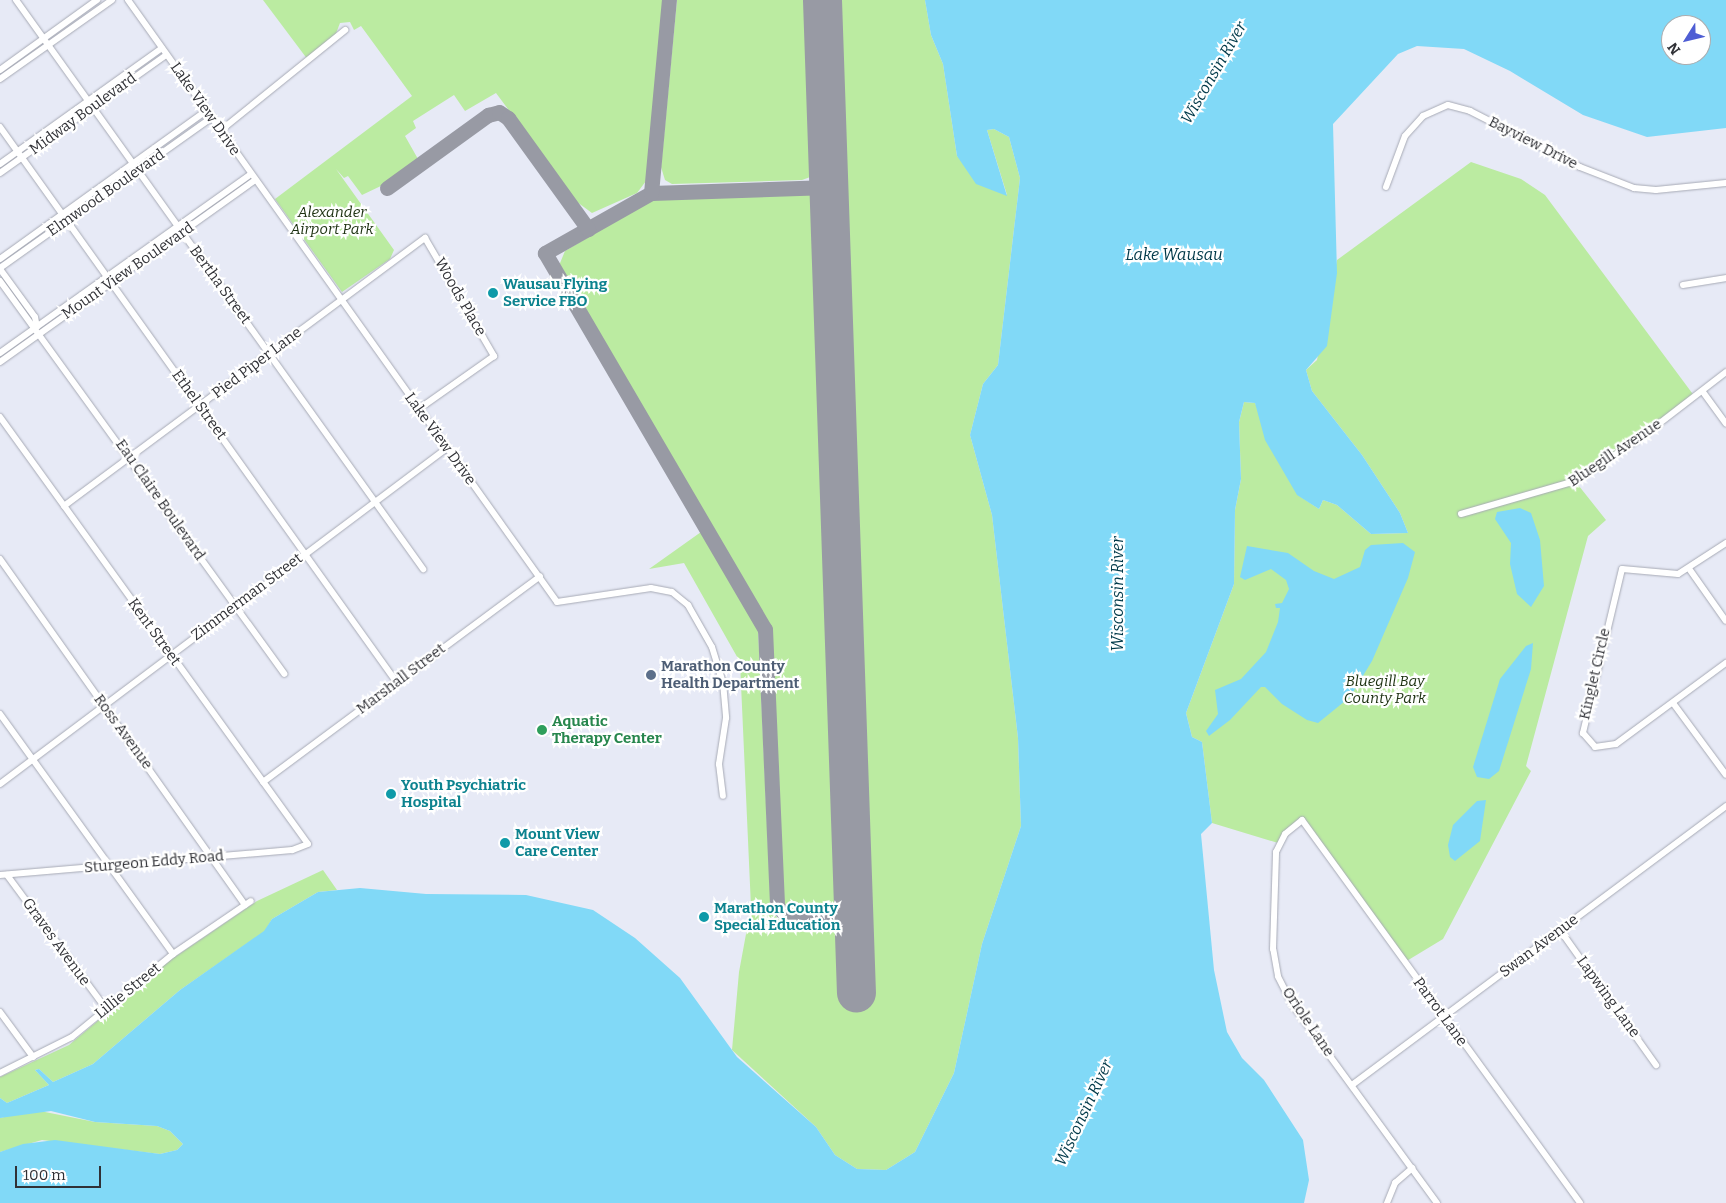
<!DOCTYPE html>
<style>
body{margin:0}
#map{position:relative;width:1726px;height:1203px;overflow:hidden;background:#e7eaf6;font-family:Bitter,serif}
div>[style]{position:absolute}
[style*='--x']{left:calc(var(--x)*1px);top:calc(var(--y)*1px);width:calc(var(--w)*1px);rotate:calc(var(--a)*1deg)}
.green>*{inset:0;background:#bbeba1}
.water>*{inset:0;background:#81d9f7}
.taxiway>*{height:15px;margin:-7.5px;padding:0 7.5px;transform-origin:7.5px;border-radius:7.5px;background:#989aa4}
.runway>*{height:39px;margin:-19.5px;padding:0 19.5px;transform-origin:19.5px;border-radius:19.5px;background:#989aa4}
.roads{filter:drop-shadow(0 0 1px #a7aab5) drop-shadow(0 0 1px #a7aab5)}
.minor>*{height:6px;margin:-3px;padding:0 3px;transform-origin:3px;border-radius:3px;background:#fff}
.dots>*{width:14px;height:14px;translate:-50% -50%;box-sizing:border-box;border:2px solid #fff;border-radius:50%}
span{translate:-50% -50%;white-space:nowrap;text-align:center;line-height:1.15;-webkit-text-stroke:4.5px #fff;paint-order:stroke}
.street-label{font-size:15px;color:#303136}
.park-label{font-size:15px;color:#1d3111;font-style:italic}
.culture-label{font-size:15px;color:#0d838f;font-weight:700}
.left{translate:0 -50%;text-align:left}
.service-label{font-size:15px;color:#4e5e75;font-weight:700}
.leisure-label{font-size:15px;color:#27864d;font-weight:700}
.water-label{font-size:16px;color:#003949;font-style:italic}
.north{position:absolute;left:1661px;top:15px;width:50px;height:50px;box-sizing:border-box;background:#fff;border:1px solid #acadaf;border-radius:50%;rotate:234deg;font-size:14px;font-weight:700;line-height:20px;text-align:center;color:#303136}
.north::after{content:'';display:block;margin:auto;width:18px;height:22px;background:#4f5ed4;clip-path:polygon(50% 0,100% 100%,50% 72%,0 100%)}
.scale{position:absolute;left:15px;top:1166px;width:86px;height:22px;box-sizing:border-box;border:2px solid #303136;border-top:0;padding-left:6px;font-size:15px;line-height:18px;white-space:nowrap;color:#303136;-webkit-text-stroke:4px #fff;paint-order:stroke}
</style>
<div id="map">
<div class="green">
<div style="clip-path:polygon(263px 0,664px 0,646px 181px,637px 193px,592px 213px,577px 202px,496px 93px,465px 111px,454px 95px,413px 121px,416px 128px,405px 136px,418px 159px,385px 184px,362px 195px,348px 176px,344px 178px,336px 169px,394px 250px,390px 259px,342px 292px,275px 199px,412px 96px,361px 26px,354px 30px,350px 22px,340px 23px,335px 36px,308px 60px)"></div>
<div style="clip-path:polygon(677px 0,811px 0,817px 170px,813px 176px,802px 180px,672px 184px,665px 180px,661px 167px)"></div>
<div style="clip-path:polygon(837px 0,925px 0,931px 35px,943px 64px,957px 156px,1007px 195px,987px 130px,994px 129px,1009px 137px,1020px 178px,998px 365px,983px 384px,970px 435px,992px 515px,1018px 738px,1021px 826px,982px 944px,954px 1073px,915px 1152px,886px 1170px,857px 1169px,835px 1155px,816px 1127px,732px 1050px,739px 972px,751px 907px,740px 662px,684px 563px,649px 569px,701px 532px,758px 629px,771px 911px,785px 926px,837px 928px,843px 939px,845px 991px,870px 990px)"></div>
<div style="clip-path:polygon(1471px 162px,1521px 179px,1545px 195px,1695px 397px,1575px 481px,1606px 520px,1588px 536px,1526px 766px,1531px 771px,1443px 939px,1405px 962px,1302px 821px,1278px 843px,1212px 823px,1202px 742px,1192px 737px,1186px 713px,1234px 584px,1235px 510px,1241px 479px,1239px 422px,1244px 402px,1255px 403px,1298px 495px,1319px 509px,1323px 500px,1337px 505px,1371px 534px,1408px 533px,1400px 513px,1362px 455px,1312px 391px,1306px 370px,1317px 360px,1337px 260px)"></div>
<div style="clip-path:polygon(808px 193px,818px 203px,842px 898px,839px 908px,830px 913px,794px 914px,783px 903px,771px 627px,558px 268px,565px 251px,652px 199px)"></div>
<div style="clip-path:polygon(323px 870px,337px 890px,318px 892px,272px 919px,265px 931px,180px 990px,93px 1064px,53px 1082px,39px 1069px,35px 1070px,49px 1085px,7px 1103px,0 1098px,0 1077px,69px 1045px,169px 961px,257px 901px)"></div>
<div style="clip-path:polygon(35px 1110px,95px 1122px,157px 1126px,170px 1131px,183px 1144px,177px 1150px,160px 1154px,42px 1140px,0 1152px,0 1118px)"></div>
</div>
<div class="water">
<div style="clip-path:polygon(evenodd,925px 0,1726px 0,1726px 128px,1647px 137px,1583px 115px,1510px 71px,1464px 49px,1417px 46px,1398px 54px,1333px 124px,1337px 273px,1327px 346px,1306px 370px,1312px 391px,1362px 455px,1400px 513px,1408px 533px,1371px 534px,1337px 505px,1323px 500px,1319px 509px,1297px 495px,1265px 440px,1255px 403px,1244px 402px,1239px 422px,1241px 479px,1235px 510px,1234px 584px,1186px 713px,1192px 737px,1202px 742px,1212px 823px,1201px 834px,1214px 970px,1227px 1032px,1242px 1058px,1264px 1080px,1303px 1140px,1309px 1180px,1304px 1203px,0 1203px,0 1152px,23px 1144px,55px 1140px,160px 1154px,177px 1150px,183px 1144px,170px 1131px,157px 1126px,95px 1122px,51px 1111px,0 1118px,0 1098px,7px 1103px,49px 1085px,35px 1070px,39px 1069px,53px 1082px,93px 1064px,180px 990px,264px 931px,272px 919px,318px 892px,360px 888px,426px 894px,526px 895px,593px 910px,635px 938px,680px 978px,737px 1057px,816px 1127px,835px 1155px,857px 1169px,886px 1170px,915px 1152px,954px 1073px,982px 944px,1021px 826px,1018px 738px,992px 515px,970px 435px,983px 384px,998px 365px,1020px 178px,1009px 137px,994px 129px,987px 130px,1007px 196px,976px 184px,957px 156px,943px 64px,931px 35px,925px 0,1671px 25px,1701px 25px,1701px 55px,1671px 55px,1671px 25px)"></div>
<div style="clip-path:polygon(1520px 508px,1531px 513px,1540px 540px,1544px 586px,1531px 607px,1517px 594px,1510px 564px,1511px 543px,1495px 519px,1497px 512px)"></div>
<div style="clip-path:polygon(1403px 543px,1415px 552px,1408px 578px,1372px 661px,1350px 697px,1318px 723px,1307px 720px,1282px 704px,1265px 687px,1261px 687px,1230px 720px,1209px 736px,1206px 731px,1218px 714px,1215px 690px,1241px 679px,1266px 652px,1278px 622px,1280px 608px,1276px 608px,1275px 604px,1282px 603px,1289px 589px,1286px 580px,1271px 569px,1245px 580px,1240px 577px,1247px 546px,1288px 553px,1314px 571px,1334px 579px,1360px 567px,1365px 550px,1371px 545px)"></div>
<div style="clip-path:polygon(1533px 643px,1531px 669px,1499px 771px,1489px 779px,1477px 777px,1473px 767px,1500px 679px,1526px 646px)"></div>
<div style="clip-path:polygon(1486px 800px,1480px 841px,1455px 861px,1450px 857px,1448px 845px,1453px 825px,1477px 801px)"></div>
</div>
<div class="taxiway">
<div style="--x:829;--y:187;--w:178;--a:178.1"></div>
<div style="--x:651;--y:193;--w:122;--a:150.5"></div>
<div style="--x:545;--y:253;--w:436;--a:59.7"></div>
<div style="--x:765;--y:629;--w:278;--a:87.5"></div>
<div style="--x:777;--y:907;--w:22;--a:39"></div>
<div style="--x:794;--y:921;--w:61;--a:-3.8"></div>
<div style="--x:387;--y:188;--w:125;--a:-35.9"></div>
<div style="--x:488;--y:115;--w:11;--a:-15"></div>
<div style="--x:499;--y:112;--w:11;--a:34"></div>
<div style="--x:508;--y:118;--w:137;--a:54.2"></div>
<div style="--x:651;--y:193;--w:194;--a:-84.7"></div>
</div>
<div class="runway">
<div style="--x:822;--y:0;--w:993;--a:88.04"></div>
</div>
<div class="roads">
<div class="minor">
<div style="--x:16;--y:0;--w:700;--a:54.42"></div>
<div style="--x:128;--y:0;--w:739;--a:54.53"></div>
<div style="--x:557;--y:602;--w:95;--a:-8.5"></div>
<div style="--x:651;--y:588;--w:21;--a:11"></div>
<div style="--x:672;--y:592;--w:21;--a:39"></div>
<div style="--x:688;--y:605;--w:48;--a:60.3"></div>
<div style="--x:712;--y:647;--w:37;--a:73"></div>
<div style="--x:723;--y:682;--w:36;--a:85"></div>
<div style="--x:726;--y:718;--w:47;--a:98.7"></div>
<div style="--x:719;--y:764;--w:32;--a:83"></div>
<div style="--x:0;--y:70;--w:120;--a:-35.8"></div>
<div style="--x:0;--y:79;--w:137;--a:-35.2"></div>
<div style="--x:0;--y:127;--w:683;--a:54.47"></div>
<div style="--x:220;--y:131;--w:161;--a:-38.9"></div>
<div style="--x:0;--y:164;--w:199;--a:-35.6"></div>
<div style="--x:0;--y:173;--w:204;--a:-35.4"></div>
<div style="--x:1386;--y:187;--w:54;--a:-69.6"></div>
<div style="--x:1405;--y:136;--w:27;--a:-48"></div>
<div style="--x:1423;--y:116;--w:27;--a:-24"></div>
<div style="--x:1448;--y:105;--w:23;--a:15"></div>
<div style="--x:1470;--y:111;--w:123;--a:27"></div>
<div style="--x:1580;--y:167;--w:58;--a:21.3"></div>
<div style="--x:1634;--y:188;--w:22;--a:5"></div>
<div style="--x:1656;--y:190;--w:70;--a:-5.7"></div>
<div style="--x:0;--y:259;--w:254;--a:-35.7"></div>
<div style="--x:0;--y:268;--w:259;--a:-35.4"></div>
<div style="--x:0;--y:269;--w:59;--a:53.9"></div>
<div style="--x:35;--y:317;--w:10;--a:79"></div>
<div style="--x:0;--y:281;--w:485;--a:54.1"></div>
<div style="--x:1683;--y:285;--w:44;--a:-9.2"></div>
<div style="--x:0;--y:353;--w:308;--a:-35.5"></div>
<div style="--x:0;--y:362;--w:313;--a:-35.5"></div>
<div style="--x:1703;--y:392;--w:39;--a:54"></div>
<div style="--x:0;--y:417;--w:526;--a:54.2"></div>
<div style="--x:308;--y:844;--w:17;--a:159"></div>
<div style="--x:292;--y:850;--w:293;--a:175.1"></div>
<div style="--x:64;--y:506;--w:450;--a:-36.6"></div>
<div style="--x:425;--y:238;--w:137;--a:59.7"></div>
<div style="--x:494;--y:356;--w:92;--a:144.8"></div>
<div style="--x:1461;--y:514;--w:119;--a:-16.1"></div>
<div style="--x:1575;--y:481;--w:77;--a:-33.3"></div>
<div style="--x:1639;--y:439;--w:110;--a:-37.6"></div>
<div style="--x:1726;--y:543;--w:57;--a:147.1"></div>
<div style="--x:1678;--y:574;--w:56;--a:-174.9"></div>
<div style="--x:1622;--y:569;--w:169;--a:103.4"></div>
<div style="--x:1583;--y:733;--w:18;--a:49"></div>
<div style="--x:1595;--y:747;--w:21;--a:-8"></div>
<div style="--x:1616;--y:744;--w:137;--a:-36.4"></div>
<div style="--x:0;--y:559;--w:424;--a:54.7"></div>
<div style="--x:1690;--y:570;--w:62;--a:54.8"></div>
<div style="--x:1673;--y:703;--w:89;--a:53.6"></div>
<div style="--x:0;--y:714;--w:296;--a:54.2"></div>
<div style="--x:263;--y:782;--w:345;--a:-36.6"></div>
<div style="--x:0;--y:784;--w:559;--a:-36.93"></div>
<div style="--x:7;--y:875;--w:167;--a:53.5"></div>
<div style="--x:1560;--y:930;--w:166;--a:54.6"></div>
<div style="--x:0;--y:1012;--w:56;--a:53.7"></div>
<div style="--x:0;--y:1073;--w:80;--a:-26.6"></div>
<div style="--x:72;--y:1037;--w:131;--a:-39.4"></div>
<div style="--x:173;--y:954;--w:94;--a:-34.2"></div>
<div style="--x:1352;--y:1085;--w:467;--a:-36.7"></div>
<div style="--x:1387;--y:1203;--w:22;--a:-68"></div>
<div style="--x:1395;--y:1183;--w:23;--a:-41"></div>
<div style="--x:1437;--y:1203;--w:246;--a:-126.1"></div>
<div style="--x:1292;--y:1004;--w:31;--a:-117"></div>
<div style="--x:1278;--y:976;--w:27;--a:-100"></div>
<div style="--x:1273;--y:949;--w:97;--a:-88.2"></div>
<div style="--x:1276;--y:852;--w:20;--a:-63"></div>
<div style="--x:1285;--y:834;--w:22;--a:-39"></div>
<div style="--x:1302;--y:820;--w:473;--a:54"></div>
</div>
</div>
<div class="dots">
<div style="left:493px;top:293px;background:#0f9aa8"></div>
<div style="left:651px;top:675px;background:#5c6f8a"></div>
<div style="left:542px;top:730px;background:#2e9e5b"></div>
<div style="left:391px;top:794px;background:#0f9aa8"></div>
<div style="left:505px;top:843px;background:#0f9aa8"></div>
<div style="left:704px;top:917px;background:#0f9aa8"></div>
</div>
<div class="street-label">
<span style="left:205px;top:109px;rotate:55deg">Lake View Drive</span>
<span style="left:83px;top:114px;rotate:-36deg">Midway Boulevard</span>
<span style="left:1533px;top:143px;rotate:27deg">Bayview Drive</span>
<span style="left:106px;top:193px;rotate:-35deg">Elmwood Boulevard</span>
<span style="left:128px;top:271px;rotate:-35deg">Mount View Boulevard</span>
<span style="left:220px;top:285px;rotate:54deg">Bertha Street</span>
<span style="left:460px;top:297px;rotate:60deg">Woods Place</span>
<span style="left:257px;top:363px;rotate:-37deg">Pied Piper Lane</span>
<span style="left:199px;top:405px;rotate:54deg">Ethel Street</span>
<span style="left:440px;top:439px;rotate:54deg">Lake View Drive</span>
<span style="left:1615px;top:453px;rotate:-34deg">Bluegill Avenue</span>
<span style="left:160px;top:500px;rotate:55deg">Eau Claire Boulevard</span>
<span style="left:247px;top:597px;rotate:-37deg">Zimmerman Street</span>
<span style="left:154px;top:632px;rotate:54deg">Kent Street</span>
<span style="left:1595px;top:674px;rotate:-77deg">Kinglet Circle</span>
<span style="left:401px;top:679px;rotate:-37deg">Marshall Street</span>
<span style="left:123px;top:732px;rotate:54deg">Ross Avenue</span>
<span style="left:154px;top:862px;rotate:-5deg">Sturgeon Eddy Road</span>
<span style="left:56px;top:942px;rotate:54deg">Graves Avenue</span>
<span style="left:1539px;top:946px;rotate:-37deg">Swan Avenue</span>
<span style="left:128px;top:991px;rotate:-39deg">Lillie Street</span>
<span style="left:1608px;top:997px;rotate:54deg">Lapwing Lane</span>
<span style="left:1440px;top:1012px;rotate:54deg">Parrot Lane</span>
<span style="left:1308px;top:1022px;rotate:56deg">Oriole Lane</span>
</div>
<div class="park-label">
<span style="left:332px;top:221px">Alexander<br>Airport Park</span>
<span style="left:1385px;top:690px">Bluegill Bay<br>County Park</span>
</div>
<div class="culture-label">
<span class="left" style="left:503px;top:293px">Wausau Flying<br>Service FBO</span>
<span class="left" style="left:401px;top:794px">Youth Psychiatric<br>Hospital</span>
<span class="left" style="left:515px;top:843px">Mount View<br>Care Center</span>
<span class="left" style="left:714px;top:917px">Marathon County<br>Special Education</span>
</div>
<div class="service-label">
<span class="left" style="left:661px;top:675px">Marathon County<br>Health Department</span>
</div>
<div class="leisure-label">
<span class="left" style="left:552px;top:730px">Aquatic<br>Therapy Center</span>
</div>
<div class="water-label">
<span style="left:1214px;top:73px;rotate:-60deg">Wisconsin River</span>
<span style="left:1174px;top:255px">Lake Wausau</span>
<span style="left:1118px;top:594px;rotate:-90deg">Wisconsin River</span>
<span style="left:1084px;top:1113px;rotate:-65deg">Wisconsin River</span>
</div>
<div class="north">N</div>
<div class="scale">100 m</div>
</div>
